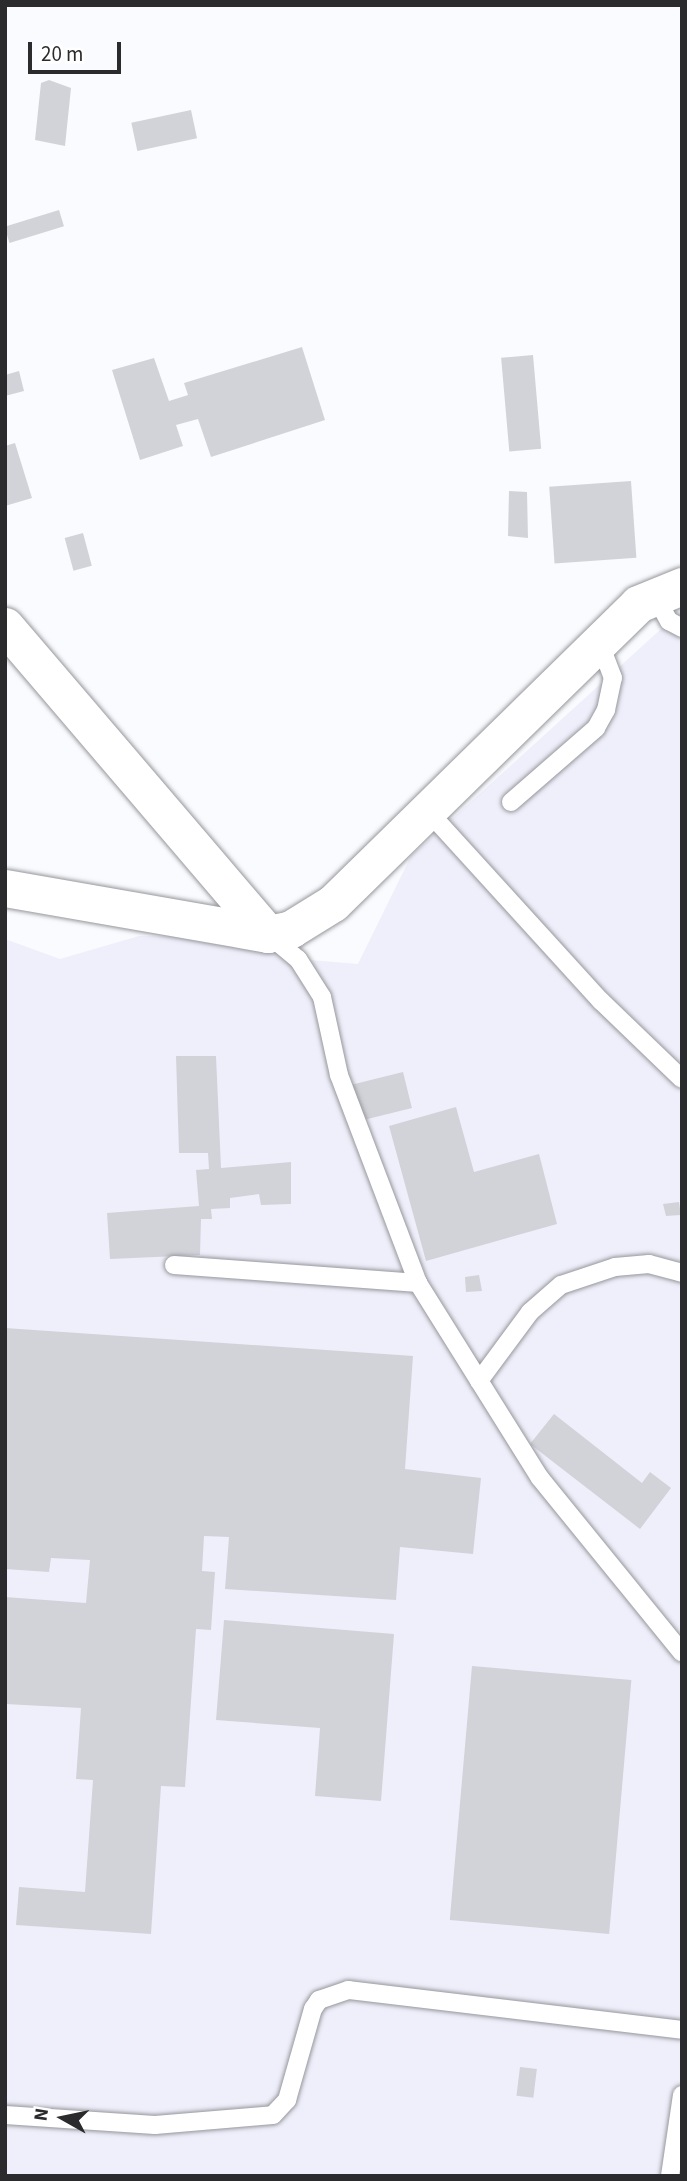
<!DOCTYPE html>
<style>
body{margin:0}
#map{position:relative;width:687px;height:2181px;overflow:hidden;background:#fafbfe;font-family:"Source Sans 3",sans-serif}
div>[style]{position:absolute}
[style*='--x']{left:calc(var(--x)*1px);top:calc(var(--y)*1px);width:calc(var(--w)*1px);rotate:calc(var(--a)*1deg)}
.built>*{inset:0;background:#eeeffa}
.building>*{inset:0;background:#d2d3d9;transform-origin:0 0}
.roads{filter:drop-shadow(0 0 2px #96979c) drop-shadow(0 0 2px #96979c)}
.service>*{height:18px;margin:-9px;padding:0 9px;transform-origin:9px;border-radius:9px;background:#fff}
.minor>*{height:37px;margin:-18.5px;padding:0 18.5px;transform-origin:18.5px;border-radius:18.5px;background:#fff}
span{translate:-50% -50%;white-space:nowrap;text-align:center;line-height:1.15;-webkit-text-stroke:5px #fff;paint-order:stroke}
.frame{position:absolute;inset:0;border:7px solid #2b2b2d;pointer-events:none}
.north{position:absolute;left:28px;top:2083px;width:70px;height:70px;-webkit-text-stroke:5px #fff;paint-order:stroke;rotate:279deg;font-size:19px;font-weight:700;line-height:28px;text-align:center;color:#2b2b2d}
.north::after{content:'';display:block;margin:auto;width:24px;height:32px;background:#2b2b2d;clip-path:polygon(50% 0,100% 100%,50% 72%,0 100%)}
.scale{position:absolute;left:28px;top:42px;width:93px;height:32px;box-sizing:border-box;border:4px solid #2b2b2d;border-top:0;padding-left:9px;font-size:21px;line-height:24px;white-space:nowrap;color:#2b2b2d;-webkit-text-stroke:5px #fff;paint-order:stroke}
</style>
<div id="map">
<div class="built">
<div style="clip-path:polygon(682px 610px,682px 2176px,5px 2176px,5px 939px,60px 959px,139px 936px,235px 937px,298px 959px,358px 964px,411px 856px)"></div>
</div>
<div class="building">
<div style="clip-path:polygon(49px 80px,71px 88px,65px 146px,35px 140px,41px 83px)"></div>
<div style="left:191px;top:110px;width:29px;height:61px;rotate:78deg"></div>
<div style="left:59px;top:210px;width:17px;height:57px;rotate:73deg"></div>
<div style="clip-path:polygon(302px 347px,325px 420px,211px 457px,198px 419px,176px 425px,183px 446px,140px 460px,112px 370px,154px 358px,169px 401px,188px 395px,184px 383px)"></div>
<div style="left:533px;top:355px;width:94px;height:32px;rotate:85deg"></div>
<div style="clip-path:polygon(19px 371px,24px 391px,5px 396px,5px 375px)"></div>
<div style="clip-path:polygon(15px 443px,32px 498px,5px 506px,5px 446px)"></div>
<div style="left:631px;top:481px;width:77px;height:82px;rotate:86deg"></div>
<div style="clip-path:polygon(509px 491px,527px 492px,528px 538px,508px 536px)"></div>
<div style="left:83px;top:533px;width:34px;height:19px;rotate:75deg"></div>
<div style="clip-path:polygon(176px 1056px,216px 1056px,221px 1168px,291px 1162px,291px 1204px,261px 1205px,259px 1194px,230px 1198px,230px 1208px,211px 1209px,212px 1219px,201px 1219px,200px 1255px,110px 1259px,107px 1213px,199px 1206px,196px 1170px,209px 1169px,208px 1153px,179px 1153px)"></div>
<div style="left:403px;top:1072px;width:37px;height:52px;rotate:76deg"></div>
<div style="clip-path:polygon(456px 1107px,474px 1172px,539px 1154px,557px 1224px,426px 1261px,389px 1126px)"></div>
<div style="clip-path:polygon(679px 1202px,681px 1215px,666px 1216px,663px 1204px)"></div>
<div style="clip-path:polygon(479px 1275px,482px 1291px,466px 1292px,465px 1277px)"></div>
<div style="clip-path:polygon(5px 1328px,413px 1356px,405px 1469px,481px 1478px,473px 1554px,400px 1547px,396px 1600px,225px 1589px,229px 1537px,204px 1536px,202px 1571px,215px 1572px,211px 1630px,196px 1629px,185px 1787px,161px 1786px,151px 1934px,16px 1925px,19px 1887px,85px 1892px,93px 1780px,76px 1779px,81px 1708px,5px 1704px,5px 1597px,86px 1603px,90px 1560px,51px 1558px,49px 1572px,5px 1569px)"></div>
<div style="clip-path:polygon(554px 1414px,642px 1483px,650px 1472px,671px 1488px,640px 1529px,530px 1444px)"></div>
<div style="clip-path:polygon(224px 1620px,394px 1634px,381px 1801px,315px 1796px,320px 1728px,216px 1720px)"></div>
<div style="left:472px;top:1666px;width:160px;height:255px;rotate:5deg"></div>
<div style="left:520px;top:2067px;width:17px;height:29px;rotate:7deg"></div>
</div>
<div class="roads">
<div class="service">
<div style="--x:655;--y:596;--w:29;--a:61"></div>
<div style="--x:669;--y:621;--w:15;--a:28"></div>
<div style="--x:511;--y:802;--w:113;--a:-41"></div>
<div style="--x:596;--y:728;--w:21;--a:-61"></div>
<div style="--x:606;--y:710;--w:33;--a:-78"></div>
<div style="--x:613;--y:678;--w:39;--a:-111"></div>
<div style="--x:427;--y:810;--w:258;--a:47.7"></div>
<div style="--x:601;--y:1001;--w:112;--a:43.9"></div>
<div style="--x:269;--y:935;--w:38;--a:40"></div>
<div style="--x:298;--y:959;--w:45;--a:57.7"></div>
<div style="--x:322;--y:997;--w:80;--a:77.7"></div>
<div style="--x:339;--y:1075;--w:222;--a:69.2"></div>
<div style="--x:418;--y:1283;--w:230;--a:58"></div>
<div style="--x:540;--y:1478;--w:225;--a:50.9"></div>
<div style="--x:174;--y:1265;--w:245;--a:4.2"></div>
<div style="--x:479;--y:1381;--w:86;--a:-53.5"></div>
<div style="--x:530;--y:1312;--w:41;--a:-41.1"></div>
<div style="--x:561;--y:1285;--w:57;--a:-18.4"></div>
<div style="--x:615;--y:1267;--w:34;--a:-5"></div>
<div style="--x:649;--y:1264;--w:34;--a:15"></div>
<div style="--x:5;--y:2115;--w:150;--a:3.8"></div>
<div style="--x:155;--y:2125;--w:118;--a:-4.8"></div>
<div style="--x:273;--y:2115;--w:21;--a:-47"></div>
<div style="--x:287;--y:2100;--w:95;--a:-74.1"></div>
<div style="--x:313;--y:2009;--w:11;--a:-56"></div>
<div style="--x:319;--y:2000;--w:31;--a:-19"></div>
<div style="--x:348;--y:1990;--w:336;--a:6.8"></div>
<div style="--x:670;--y:2176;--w:82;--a:-81.6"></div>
</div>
<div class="minor">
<div style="--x:5;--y:626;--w:405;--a:49.5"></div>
<div style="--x:5;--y:888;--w:267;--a:9.9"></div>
<div style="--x:268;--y:934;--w:24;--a:-12"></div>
<div style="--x:291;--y:929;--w:49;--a:-31.8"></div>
<div style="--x:333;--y:903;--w:427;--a:-44.4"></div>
<div style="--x:638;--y:604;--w:48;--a:-22.2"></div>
</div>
</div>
<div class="frame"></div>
<div class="north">N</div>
<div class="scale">20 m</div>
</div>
